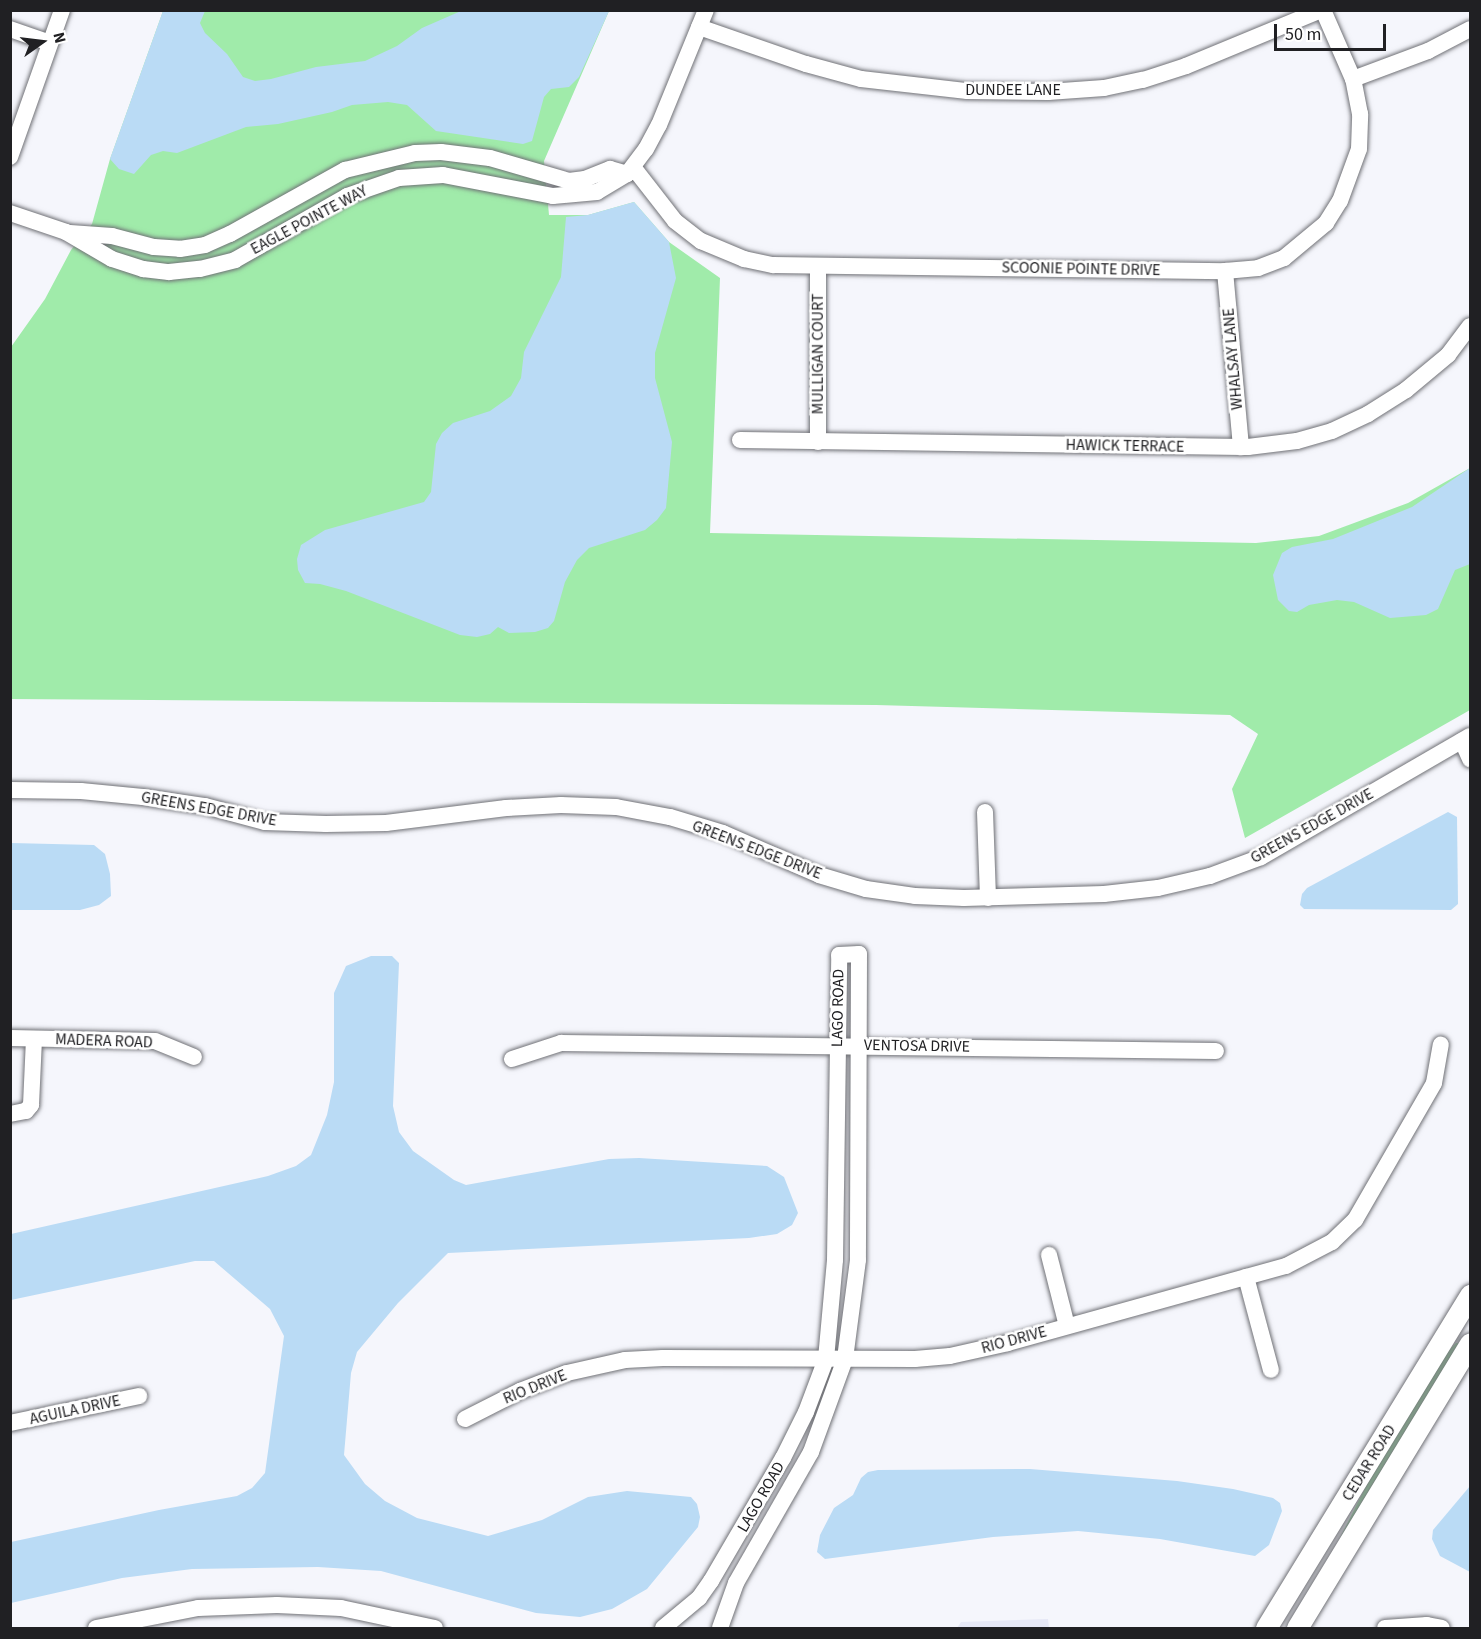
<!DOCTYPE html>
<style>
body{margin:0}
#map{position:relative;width:1481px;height:1639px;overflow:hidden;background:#f5f6fc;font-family:"Source Sans 3",sans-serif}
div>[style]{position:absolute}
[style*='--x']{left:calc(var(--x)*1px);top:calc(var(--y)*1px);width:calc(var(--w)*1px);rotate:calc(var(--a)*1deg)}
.built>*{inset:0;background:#e6e8f6}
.green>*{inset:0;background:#a0ebaa}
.water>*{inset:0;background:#badbf5}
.roads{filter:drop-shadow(0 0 2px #707176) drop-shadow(0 0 2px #707176)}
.minor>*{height:16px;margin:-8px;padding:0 8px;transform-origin:8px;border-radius:8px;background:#fff}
.major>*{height:21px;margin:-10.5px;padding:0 10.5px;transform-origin:10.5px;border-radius:10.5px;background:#fff}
span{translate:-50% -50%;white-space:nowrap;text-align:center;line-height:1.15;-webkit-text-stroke:5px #fff;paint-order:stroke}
.street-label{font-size:16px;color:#202023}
.frame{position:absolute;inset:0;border:12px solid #202023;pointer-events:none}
.north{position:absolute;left:12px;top:12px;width:60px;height:60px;-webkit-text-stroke:4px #fff;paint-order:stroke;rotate:76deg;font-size:16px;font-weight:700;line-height:24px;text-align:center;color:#202023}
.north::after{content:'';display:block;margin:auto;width:21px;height:27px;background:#202023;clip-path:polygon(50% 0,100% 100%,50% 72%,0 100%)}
.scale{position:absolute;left:1274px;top:24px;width:112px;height:27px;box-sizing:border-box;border:3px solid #202023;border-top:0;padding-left:8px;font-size:18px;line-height:21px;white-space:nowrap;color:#202023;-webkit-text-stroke:4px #fff;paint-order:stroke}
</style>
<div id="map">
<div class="built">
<div style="clip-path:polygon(1048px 1619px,1049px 1628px,957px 1628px,961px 1622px)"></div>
</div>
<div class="green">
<div style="clip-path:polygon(163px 11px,609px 11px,544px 161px,549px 215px,588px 215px,634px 202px,669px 242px,720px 278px,710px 533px,1256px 543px,1319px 536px,1408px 503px,1470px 468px,1470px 710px,1245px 838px,1232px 789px,1258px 734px,1230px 715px,876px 705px,11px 699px,11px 347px,45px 299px,71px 250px,92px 224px,110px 159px)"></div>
<div style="clip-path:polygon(1456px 1343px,1459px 1343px,1338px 1542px,1370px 1478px,1444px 1355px)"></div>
</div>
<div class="water">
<div style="clip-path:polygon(163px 11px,205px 11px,200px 23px,205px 33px,227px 54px,243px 77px,255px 81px,271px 79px,316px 67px,365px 61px,397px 46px,422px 28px,461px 11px,609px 11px,579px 77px,569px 87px,551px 89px,544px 97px,532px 141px,523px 144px,436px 131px,407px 105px,388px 102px,352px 105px,332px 112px,278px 124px,246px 127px,177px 153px,163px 151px,151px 155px,134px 174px,119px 169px,110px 159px)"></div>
<div style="clip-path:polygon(634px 202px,669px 242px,676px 278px,655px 353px,655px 378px,672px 442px,666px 508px,657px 520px,645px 530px,589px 548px,577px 560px,565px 582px,554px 621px,548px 628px,535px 632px,509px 633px,498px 627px,490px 634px,477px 637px,460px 635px,346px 591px,320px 584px,305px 583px,298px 570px,297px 559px,301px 545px,325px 530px,424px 502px,431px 492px,436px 444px,442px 433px,453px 423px,490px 411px,511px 396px,521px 378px,524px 352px,561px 277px,566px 217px,588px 215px)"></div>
<div style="clip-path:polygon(1470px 468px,1470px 564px,1455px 570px,1438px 609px,1426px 615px,1390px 618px,1354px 602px,1337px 600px,1309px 605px,1297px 612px,1289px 611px,1278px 600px,1273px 575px,1282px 553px,1292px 547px,1333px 539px,1412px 507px)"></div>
<div style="clip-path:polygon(1448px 812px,1457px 817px,1458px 904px,1451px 910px,1304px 909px,1300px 905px,1302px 894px,1307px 888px)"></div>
<div style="clip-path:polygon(11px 843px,94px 845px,105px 854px,110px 874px,111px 896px,99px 905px,80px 910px,11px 910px)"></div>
<div style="clip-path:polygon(371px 956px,392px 956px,399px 963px,393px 1106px,399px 1132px,413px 1151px,454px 1180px,466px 1185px,609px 1159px,639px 1158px,767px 1166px,784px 1177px,798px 1213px,792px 1225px,777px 1234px,749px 1238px,448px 1253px,398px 1303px,357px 1352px,351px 1373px,344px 1455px,365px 1484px,385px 1501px,417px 1518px,488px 1536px,542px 1520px,588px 1497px,627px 1491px,691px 1497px,697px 1504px,700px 1517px,698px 1527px,647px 1589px,612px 1609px,580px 1617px,536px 1613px,381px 1571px,318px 1567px,192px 1569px,122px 1578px,11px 1603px,11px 1542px,159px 1510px,237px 1496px,252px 1488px,265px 1473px,284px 1336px,270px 1309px,214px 1261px,195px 1261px,11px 1300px,11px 1234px,268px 1176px,296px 1166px,311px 1155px,327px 1115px,334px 1082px,334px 993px,346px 966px)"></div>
<div style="clip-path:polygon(1030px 1469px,1177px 1481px,1233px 1489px,1273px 1498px,1280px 1503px,1282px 1511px,1269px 1545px,1255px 1556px,1160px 1539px,1078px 1531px,993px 1537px,825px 1559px,817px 1552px,820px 1535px,834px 1508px,853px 1495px,861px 1478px,868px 1472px,878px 1470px)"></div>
<div style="clip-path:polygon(1470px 1486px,1470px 1572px,1440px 1556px,1432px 1539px,1433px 1530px)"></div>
</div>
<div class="roads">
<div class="minor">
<div style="--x:699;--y:27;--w:113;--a:19.1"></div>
<div style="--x:806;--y:64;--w:57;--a:15.3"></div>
<div style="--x:861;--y:79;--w:107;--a:6.5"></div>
<div style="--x:967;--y:91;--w:81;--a:0.7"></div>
<div style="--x:1048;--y:92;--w:56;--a:-4.1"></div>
<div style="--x:1104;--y:88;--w:40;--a:-12"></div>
<div style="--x:1143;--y:80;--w:45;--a:-18"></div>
<div style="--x:1186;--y:66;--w:146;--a:-22.5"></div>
<div style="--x:10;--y:29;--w:42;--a:19.3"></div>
<div style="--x:1353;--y:79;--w:80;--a:-20.5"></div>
<div style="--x:1428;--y:51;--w:47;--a:-27.6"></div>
<div style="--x:10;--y:157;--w:156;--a:-70.5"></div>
<div style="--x:633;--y:167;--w:68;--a:52.1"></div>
<div style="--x:675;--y:221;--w:33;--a:38"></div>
<div style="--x:701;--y:241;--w:47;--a:22.7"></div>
<div style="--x:744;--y:259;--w:30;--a:12"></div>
<div style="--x:773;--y:265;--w:452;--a:0.8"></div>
<div style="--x:1225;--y:271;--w:33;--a:-5"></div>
<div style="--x:1258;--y:268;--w:28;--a:-21"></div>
<div style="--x:1284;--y:258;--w:55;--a:-39.8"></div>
<div style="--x:1326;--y:223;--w:26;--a:-58"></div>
<div style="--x:1340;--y:201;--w:55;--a:-69.9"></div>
<div style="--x:1359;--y:149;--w:35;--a:-88"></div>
<div style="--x:1360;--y:114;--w:36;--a:-101"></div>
<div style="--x:1353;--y:79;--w:75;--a:-113.5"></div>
<div style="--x:10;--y:213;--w:59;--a:18.7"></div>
<div style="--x:66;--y:232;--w:53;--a:30.4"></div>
<div style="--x:112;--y:259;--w:33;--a:18"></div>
<div style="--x:143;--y:269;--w:26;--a:7"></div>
<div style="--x:169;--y:272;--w:31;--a:-6"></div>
<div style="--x:200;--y:269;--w:36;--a:-14"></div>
<div style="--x:235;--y:260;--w:129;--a:-29.7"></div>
<div style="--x:347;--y:196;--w:55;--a:-19.1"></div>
<div style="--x:399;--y:178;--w:44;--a:-3.9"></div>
<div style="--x:443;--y:175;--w:112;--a:10.8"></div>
<div style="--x:553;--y:196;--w:44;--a:-5.2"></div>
<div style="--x:597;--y:192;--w:35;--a:-31"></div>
<div style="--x:627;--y:174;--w:31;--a:-53"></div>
<div style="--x:646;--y:149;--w:27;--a:-62"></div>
<div style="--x:659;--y:125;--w:124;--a:-67.8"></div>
<div style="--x:70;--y:233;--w:42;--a:4.1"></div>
<div style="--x:112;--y:236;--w:43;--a:14.7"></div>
<div style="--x:154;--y:247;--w:26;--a:4"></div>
<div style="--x:180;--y:249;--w:25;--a:-9"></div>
<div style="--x:205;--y:245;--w:27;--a:-24"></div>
<div style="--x:230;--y:234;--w:132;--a:-29.1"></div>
<div style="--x:345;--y:170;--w:72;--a:-13.7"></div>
<div style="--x:415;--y:153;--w:26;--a:-2"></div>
<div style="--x:441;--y:152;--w:49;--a:7"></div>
<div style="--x:490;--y:158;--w:82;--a:16.2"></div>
<div style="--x:569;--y:181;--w:16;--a:-7"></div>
<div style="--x:585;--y:179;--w:27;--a:-22"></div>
<div style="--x:610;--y:169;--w:18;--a:16"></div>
<div style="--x:818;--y:266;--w:176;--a:90"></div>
<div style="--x:1225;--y:271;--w:177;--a:84.8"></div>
<div style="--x:740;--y:440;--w:508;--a:0.79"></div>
<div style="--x:1248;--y:447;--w:49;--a:-7"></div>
<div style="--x:1297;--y:441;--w:36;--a:-16"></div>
<div style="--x:1332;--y:431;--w:40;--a:-25"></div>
<div style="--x:1368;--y:414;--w:45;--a:-32.3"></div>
<div style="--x:1406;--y:390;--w:55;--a:-39.8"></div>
<div style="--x:1448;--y:355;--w:36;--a:-53"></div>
<div style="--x:1462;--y:741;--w:20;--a:66"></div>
<div style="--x:10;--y:790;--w:71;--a:0.8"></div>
<div style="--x:81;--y:791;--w:62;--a:5.5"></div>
<div style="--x:143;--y:797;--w:63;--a:8.3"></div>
<div style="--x:205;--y:806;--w:62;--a:14.9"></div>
<div style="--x:265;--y:822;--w:61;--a:1.9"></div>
<div style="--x:326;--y:824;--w:60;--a:-1"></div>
<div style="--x:386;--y:823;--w:121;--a:-7.1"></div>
<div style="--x:506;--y:808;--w:55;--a:-3.1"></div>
<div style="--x:561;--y:805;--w:55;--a:2.1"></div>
<div style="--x:616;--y:807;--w:55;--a:10.5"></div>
<div style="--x:670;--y:817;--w:55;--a:16.8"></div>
<div style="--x:723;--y:833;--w:105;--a:23.6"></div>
<div style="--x:819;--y:875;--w:49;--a:16.6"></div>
<div style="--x:866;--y:889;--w:49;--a:8.1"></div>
<div style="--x:915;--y:896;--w:49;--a:2.3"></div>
<div style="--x:964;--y:898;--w:140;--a:-1.6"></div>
<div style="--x:1104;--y:894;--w:54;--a:-6.3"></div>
<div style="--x:1158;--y:888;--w:53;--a:-13"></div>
<div style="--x:1210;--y:876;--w:54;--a:-20.4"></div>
<div style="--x:1261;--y:857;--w:241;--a:-30.1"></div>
<div style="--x:985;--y:812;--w:86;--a:88"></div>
<div style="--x:10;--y:1038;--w:145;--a:1.2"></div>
<div style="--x:155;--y:1041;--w:42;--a:22.3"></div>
<div style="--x:512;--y:1059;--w:52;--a:-18.1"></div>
<div style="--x:561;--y:1043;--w:655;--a:0.7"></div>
<div style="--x:10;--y:1114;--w:16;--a:-11"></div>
<div style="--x:26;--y:1111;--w:8;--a:-50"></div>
<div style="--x:31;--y:1105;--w:66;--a:-87.4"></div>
<div style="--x:1049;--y:1255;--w:73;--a:75.8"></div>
<div style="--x:1246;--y:1277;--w:96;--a:75"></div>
<div style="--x:465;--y:1419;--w:62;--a:-27"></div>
<div style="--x:520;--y:1391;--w:50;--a:-21"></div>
<div style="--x:567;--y:1373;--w:59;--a:-12.6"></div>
<div style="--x:625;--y:1360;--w:38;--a:-3"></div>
<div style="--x:663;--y:1358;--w:252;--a:0.2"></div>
<div style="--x:915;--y:1359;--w:35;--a:-5"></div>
<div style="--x:950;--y:1356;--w:59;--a:-12.6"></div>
<div style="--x:1008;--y:1343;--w:288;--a:-15.5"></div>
<div style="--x:1286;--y:1266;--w:52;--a:-27.6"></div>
<div style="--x:1332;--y:1242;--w:32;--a:-44"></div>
<div style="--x:1355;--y:1220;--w:158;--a:-60"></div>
<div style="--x:1434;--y:1083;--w:39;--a:-80"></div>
<div style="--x:10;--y:1423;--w:132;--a:-11.8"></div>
<div style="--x:96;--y:1628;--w:104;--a:-11.1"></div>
<div style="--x:198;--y:1608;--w:79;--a:-2.2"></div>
<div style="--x:277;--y:1605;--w:64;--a:2.7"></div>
<div style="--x:341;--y:1608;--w:96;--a:12"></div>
<div style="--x:663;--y:1628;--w:47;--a:-39.8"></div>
<div style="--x:699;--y:1598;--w:21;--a:-55"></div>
<div style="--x:711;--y:1581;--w:143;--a:-59.7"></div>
<div style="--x:783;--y:1458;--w:51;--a:-63.4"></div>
<div style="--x:806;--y:1412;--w:57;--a:-69.3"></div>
<div style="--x:826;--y:1359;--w:99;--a:-84.8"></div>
<div style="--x:835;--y:1260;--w:305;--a:-89.2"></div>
<div style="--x:839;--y:955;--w:20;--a:-3"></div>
<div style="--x:859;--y:954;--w:306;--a:90.2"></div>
<div style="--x:858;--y:1260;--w:100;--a:97.5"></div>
<div style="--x:845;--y:1359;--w:99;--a:110.1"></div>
<div style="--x:811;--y:1452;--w:151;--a:119.8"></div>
<div style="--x:736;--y:1583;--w:48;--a:109.6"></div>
<div style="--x:1385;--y:1628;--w:42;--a:-4.1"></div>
<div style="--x:1427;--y:1625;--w:15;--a:11"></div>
</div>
<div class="major">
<div style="--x:1266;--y:1628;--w:391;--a:-58.5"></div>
<div style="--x:1297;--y:1628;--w:333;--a:-58.7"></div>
</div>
</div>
<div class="street-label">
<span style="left:1013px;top:90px">DUNDEE LANE</span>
<span style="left:309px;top:220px;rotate:-28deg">EAGLE POINTE WAY</span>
<span style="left:1081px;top:269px;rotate:1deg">SCOONIE POINTE DRIVE</span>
<span style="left:818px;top:354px;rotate:-90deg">MULLIGAN COURT</span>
<span style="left:1233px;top:359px;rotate:-95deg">WHALSAY LANE</span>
<span style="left:1125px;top:446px;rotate:1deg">HAWICK TERRACE</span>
<span style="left:209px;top:809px;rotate:10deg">GREENS EDGE DRIVE</span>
<span style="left:1312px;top:826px;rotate:-29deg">GREENS EDGE DRIVE</span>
<span style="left:757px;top:850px;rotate:21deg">GREENS EDGE DRIVE</span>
<span style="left:838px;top:1008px;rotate:-89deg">LAGO ROAD</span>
<span style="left:104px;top:1041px;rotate:2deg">MADERA ROAD</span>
<span style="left:917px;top:1046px;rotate:1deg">VENTOSA DRIVE</span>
<span style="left:1014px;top:1340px;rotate:-15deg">RIO DRIVE</span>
<span style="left:535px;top:1387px;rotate:-22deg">RIO DRIVE</span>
<span style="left:75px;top:1410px;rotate:-12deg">AGUILA DRIVE</span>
<span style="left:1369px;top:1463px;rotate:-58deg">CEDAR ROAD</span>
<span style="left:761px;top:1497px;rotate:-60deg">LAGO ROAD</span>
</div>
<div class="frame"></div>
<div class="north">N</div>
<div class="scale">50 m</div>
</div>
